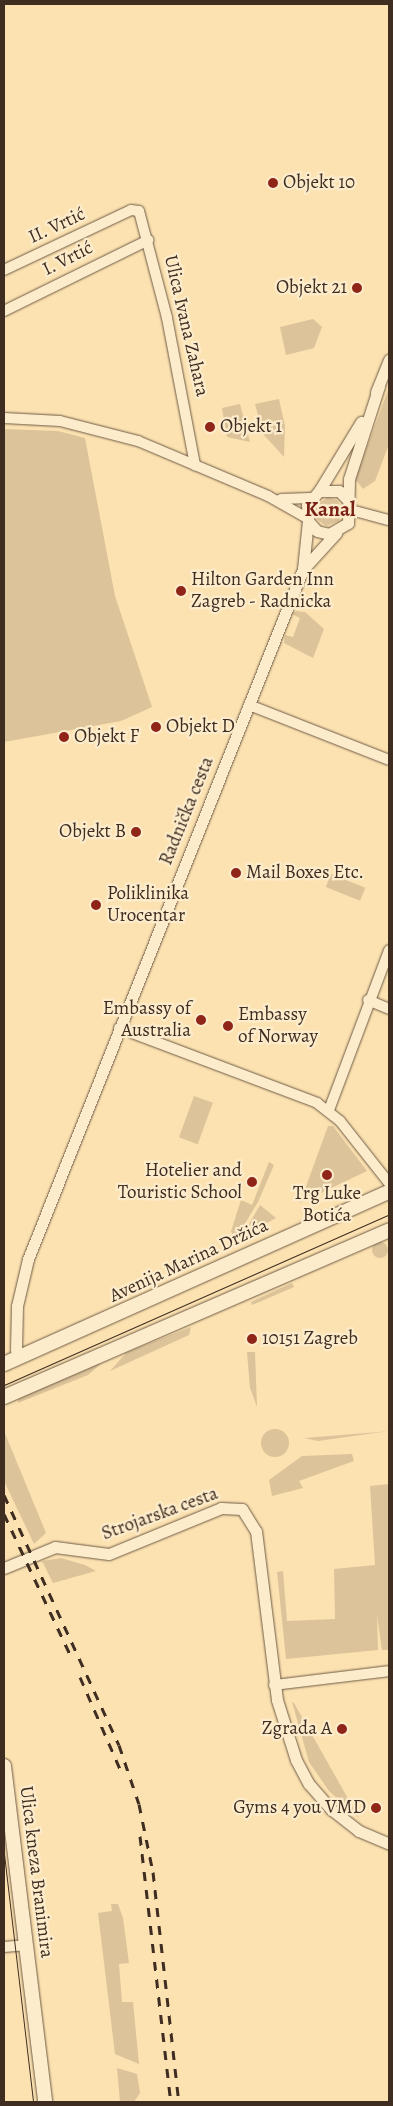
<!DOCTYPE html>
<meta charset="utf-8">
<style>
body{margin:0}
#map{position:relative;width:393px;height:2106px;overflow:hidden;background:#fce2b1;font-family:Alegreya,serif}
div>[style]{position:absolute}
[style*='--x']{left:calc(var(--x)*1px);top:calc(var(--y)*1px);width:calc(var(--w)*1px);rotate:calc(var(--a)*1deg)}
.green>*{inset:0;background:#dcc399;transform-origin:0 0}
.round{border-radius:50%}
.roads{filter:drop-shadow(0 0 1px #6e5a45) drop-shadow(0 0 1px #6e5a45)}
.minor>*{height:10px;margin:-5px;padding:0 5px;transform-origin:5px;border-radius:5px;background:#fdeccc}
.tertiary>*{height:11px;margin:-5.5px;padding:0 5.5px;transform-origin:5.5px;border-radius:5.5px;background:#fdeccc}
.secondary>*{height:14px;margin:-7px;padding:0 7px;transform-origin:7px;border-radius:7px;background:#fdeccc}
.tram>*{height:1px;margin:-0.5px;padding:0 0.5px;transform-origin:0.5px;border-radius:0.5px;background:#3f2d21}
.rail>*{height:3px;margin-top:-1.5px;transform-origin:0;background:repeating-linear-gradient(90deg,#3f2d21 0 9px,transparent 0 18px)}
.dots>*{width:14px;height:14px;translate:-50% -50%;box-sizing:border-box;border:2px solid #fdeccc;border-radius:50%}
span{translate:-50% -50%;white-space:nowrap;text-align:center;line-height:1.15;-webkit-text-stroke:4.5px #fdeccc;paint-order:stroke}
.poi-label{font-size:19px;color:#3f2d21}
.left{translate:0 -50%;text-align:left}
.right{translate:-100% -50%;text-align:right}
.street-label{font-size:19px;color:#3f2d21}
.quarter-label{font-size:21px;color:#7a1f14;font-weight:700}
.frame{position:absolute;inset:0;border:5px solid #3f2d21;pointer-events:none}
</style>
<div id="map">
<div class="green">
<div style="clip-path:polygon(313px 319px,322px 327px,314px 348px,286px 355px,280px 327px)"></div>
<div style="clip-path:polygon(389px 388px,389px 444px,375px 481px,363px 489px,355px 479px)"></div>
<div style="clip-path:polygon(279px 399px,285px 426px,284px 457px,263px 434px,255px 404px)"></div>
<div style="clip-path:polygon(240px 404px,250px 442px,227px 437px,222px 408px)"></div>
<div style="clip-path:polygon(4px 429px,58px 431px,85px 438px,115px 596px,152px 707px,121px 721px,4px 742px)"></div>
<div style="clip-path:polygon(328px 497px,337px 500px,343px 512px,339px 521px,326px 526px,314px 517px,314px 507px)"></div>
<div style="clip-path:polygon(296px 611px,305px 612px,324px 629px,313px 658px,284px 643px,285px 635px,293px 637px,300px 618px,292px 614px)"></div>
<div style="left:331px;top:874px;width:37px;height:14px;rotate:22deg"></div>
<div style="left:194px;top:1096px;width:20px;height:44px;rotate:20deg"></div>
<div style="clip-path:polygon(328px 1126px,333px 1126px,367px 1171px,300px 1203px)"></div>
<div style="clip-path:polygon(269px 1162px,274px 1165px,258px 1202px,235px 1240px,231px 1231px,241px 1200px,252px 1205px)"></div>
<div style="clip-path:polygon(260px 1205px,276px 1218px,245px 1235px,244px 1233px)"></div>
<div class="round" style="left:372px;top:1242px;width:16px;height:16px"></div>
<div style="clip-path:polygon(292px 1283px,294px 1287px,252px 1305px,251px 1302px)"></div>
<div style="clip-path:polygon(191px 1327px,189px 1335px,110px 1371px,127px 1352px)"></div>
<div style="clip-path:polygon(247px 1352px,255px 1352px,257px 1407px,250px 1388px)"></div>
<div style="clip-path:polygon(103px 1362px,88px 1375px,18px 1403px,18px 1399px)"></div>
<div class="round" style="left:261px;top:1429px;width:28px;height:28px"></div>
<div style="clip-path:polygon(4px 1431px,46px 1533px,34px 1544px,4px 1481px)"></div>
<div style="clip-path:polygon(389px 1431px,318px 1441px,304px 1438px,379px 1432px)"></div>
<div style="clip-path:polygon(352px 1454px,354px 1461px,299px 1481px,303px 1488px,272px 1496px,269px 1480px,302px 1456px)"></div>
<div style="clip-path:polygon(389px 1484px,389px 1650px,382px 1650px,377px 1615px,378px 1650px,286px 1659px,277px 1572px,283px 1571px,287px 1621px,335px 1619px,334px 1569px,375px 1565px,370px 1486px)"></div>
<div style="clip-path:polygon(61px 1558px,85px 1565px,96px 1571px,53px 1583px,42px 1561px)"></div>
<div style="clip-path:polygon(292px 1702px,294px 1703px,359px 1818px,329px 1791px,309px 1762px)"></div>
<div style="clip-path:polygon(111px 1904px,118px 1904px,123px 1918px,129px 1963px,119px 1964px,122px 2002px,133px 2002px,139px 2064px,115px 2054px,98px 1913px,112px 1911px)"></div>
<div style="clip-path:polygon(117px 2068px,137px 2074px,140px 2093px,134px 2102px,120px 2102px)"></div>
</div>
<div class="roads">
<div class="minor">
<div style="--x:4;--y:270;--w:140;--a:-25.3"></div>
<div style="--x:131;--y:210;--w:8;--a:7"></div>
<div style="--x:139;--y:211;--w:111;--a:75.3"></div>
<div style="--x:167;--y:318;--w:150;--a:79.2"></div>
<div style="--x:4;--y:311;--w:161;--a:-26.2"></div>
<div style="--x:4;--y:418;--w:56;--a:3.1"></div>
<div style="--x:60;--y:421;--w:81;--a:14.4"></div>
<div style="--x:138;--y:441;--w:141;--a:22.9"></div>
<div style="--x:268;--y:496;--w:45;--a:29.4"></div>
<div style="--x:281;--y:499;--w:29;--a:-2"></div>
<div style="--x:351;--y:510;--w:39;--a:15"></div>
<div style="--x:249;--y:705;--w:150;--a:21.4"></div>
<div style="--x:368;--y:1000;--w:23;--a:23"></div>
<div style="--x:119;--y:1028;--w:212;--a:20.7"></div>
<div style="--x:317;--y:1103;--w:29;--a:38"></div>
<div style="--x:340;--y:1121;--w:79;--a:51.7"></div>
<div style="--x:329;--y:1110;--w:171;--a:-69.4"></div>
<div style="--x:274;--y:1685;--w:116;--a:-6.9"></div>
<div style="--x:4;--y:1947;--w:23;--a:-5"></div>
</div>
<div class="tertiary">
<div style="--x:376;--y:392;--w:35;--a:-68"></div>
<div style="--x:319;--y:491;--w:81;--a:-58.7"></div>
<div style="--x:348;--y:500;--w:13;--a:-135"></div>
<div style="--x:339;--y:491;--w:20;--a:180"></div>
<div style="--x:319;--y:491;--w:18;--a:131"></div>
<div style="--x:307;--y:505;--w:16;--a:86"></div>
<div style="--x:308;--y:521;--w:13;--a:48"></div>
<div style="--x:317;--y:531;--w:12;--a:14"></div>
<div style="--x:329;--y:534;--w:22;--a:-30"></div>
<div style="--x:348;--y:523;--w:44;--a:-88.7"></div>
<div style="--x:349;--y:479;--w:98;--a:-72.1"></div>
<div style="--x:306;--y:566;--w:45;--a:-47.7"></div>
<div style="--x:16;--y:1350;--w:44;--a:-88.7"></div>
<div style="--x:17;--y:1306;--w:48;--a:-76.8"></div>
<div style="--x:28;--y:1259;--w:743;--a:-68.27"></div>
<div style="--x:303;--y:569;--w:48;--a:-84.1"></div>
<div style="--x:4;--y:1568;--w:55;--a:-22.4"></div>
<div style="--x:55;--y:1547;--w:54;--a:7.4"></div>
<div style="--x:109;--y:1554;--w:121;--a:-22.3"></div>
<div style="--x:221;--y:1508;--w:21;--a:3"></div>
<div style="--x:242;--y:1509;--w:26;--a:58"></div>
<div style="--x:256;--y:1531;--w:170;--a:82.9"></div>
<div style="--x:277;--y:1700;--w:63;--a:72.4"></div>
<div style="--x:296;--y:1760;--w:27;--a:62"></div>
<div style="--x:309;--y:1784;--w:35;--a:49"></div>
<div style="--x:332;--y:1810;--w:34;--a:38"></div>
<div style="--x:359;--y:1831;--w:33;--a:23"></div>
</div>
<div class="secondary">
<div style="--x:4;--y:1364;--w:422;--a:-24.1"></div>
<div style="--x:4;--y:1397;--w:420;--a:-23.4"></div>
<div style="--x:4;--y:1766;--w:338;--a:83"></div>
</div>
</div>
<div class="tram">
<div style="--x:4;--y:1385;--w:421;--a:-23.9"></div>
<div style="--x:4;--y:1854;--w:250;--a:83.3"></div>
</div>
<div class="rail">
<div style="--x:4;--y:1495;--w:275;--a:65.3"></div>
<div style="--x:119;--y:1745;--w:62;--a:71.3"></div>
<div style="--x:139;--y:1804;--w:69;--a:78.4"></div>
<div style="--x:153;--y:1872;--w:231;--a:83.6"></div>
<div style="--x:4;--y:1514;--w:155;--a:64.8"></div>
<div style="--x:80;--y:1677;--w:100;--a:66.5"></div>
<div style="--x:140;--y:1836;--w:268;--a:83.4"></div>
</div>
<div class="dots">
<div style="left:273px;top:183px;background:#8f2418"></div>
<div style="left:357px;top:288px;background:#8f2418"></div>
<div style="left:210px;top:427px;background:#8f2418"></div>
<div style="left:181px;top:591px;background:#8f2418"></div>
<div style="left:156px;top:727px;background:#8f2418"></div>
<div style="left:64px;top:737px;background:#8f2418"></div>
<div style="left:136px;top:832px;background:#8f2418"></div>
<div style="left:236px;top:873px;background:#8f2418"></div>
<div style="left:96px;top:905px;background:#8f2418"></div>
<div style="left:201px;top:1020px;background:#8f2418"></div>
<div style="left:228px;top:1026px;background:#8f2418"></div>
<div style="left:327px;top:1175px;background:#8f2418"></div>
<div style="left:252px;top:1182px;background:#8f2418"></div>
<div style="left:252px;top:1339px;background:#8f2418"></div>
<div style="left:342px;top:1729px;background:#8f2418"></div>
<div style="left:376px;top:1808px;background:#8f2418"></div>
</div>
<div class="poi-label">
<span class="left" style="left:283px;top:183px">Objekt 10</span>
<span class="right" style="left:347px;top:288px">Objekt 21</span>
<span class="left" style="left:220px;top:427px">Objekt 1</span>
<span class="left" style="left:191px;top:591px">Hilton Garden Inn<br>Zagreb - Radnicka</span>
<span class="left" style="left:166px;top:727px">Objekt D</span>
<span class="left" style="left:74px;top:737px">Objekt F</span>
<span class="right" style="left:126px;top:832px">Objekt B</span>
<span class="left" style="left:246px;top:873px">Mail Boxes Etc.</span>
<span class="left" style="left:107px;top:905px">Poliklinika<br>Urocentar</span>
<span class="right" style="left:191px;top:1020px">Embassy of<br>Australia</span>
<span class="left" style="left:238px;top:1026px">Embassy<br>of Norway</span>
<span class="right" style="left:242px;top:1182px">Hotelier and<br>Touristic School</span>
<span style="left:327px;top:1205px">Trg Luke<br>Botića</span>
<span class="left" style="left:262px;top:1339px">10151 Zagreb</span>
<span class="right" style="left:332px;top:1729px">Zgrada A</span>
<span class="right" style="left:366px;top:1808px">Gyms 4 you VMD</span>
</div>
<div class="street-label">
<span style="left:57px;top:226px;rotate:-25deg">II. Vrtić</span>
<span style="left:68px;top:259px;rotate:-27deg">I. Vrtić</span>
<span style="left:186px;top:326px;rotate:77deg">Ulica Ivana Zahara</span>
<span style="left:187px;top:811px;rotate:-68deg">Radnička cesta</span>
<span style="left:189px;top:1261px;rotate:-25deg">Avenija Marina Držića</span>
<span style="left:160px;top:1514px;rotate:-20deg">Strojarska cesta</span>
<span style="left:36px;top:1872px;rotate:83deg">Ulica kneza Branimira</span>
</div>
<div class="quarter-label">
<span style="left:330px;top:509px">Kanal</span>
</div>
<div class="frame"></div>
</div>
